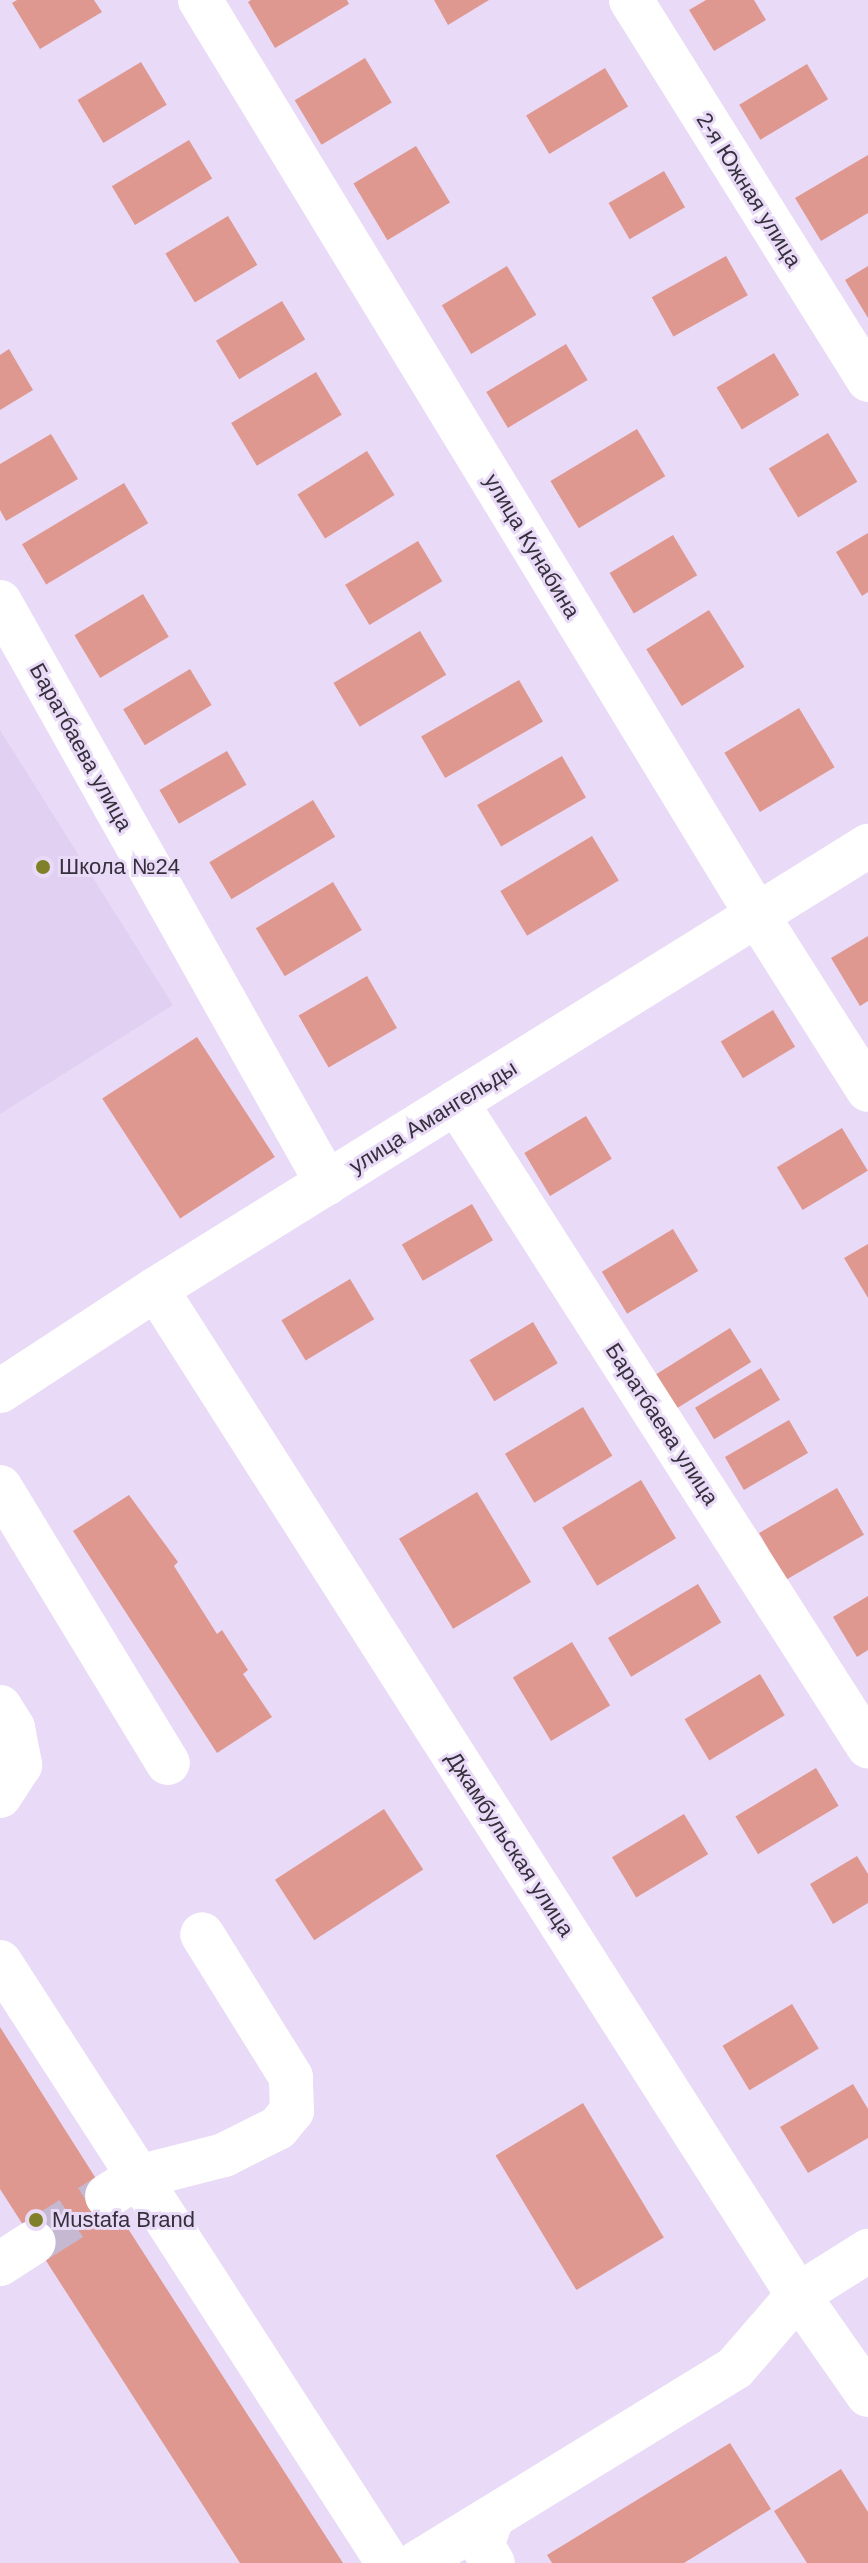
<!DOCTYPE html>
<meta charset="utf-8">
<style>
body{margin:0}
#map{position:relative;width:868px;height:2563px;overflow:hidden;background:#e9dbf7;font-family:Arial,sans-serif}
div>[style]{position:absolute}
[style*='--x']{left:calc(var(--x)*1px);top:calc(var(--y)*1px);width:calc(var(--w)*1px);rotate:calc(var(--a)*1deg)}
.built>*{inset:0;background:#e2d0f3}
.building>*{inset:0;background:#df988f;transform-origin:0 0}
.minor-tunnel>*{height:44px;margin-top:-22px;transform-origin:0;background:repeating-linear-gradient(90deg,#c5b9d1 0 44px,transparent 0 66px)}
.minor>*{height:44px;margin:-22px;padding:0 22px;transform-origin:22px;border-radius:22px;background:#fff}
.dots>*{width:22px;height:22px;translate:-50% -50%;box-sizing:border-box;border:4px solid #e9dbf7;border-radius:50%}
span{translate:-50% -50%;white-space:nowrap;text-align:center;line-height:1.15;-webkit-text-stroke:6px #e9dbf7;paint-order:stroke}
.street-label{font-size:22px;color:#35303b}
.poi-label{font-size:22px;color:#35303b}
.left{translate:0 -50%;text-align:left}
</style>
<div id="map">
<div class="built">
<div style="clip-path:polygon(0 730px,173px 1005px,0 1114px)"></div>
</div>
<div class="building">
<div style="clip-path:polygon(17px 0,94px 0,102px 12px,40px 49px,12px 3px)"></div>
<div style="clip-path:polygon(251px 0,347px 0,349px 4px,275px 48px,248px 2px)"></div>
<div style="clip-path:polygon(434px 0,489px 0,448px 25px)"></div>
<div style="clip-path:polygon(706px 0,754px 0,766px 20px,714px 51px,689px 10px)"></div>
<div style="left:365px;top:58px;width:52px;height:82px;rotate:59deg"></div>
<div style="left:141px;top:62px;width:50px;height:74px;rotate:59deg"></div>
<div style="left:807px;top:64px;width:41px;height:79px;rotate:59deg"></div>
<div style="left:605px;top:68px;width:45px;height:92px;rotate:59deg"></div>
<div style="left:189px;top:140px;width:45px;height:90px;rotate:59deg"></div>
<div style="left:416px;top:146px;width:66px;height:73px;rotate:59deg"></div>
<div style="clip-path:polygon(868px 155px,868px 213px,821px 241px,795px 198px)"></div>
<div style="left:664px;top:171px;width:42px;height:64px;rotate:60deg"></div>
<div style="left:228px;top:216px;width:57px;height:73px;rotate:59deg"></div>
<div style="left:726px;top:256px;width:45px;height:85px;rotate:61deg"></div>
<div style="left:507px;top:266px;width:57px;height:76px;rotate:59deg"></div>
<div style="clip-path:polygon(868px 266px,868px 318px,845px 280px)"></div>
<div style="left:282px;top:301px;width:45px;height:77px;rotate:59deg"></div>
<div style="left:566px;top:344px;width:42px;height:93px;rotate:59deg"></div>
<div style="clip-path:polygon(9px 349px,33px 390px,0 410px,0 355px)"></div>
<div style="left:774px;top:353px;width:49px;height:67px;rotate:59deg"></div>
<div style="left:316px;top:372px;width:50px;height:99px;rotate:59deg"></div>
<div style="left:637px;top:429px;width:55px;height:101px;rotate:59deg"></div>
<div style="left:828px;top:433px;width:57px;height:69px;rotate:59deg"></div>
<div style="clip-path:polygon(51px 434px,78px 479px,6px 521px,0 510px,0 464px)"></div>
<div style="left:367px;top:451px;width:52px;height:82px;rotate:58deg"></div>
<div style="left:124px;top:483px;width:47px;height:119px;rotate:59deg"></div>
<div style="clip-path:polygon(868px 533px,868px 592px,862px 596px,836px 552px)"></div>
<div style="left:673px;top:535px;width:47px;height:74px;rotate:59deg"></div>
<div style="left:418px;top:541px;width:47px;height:85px;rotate:59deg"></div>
<div style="left:143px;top:594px;width:50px;height:80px;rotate:59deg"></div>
<div style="left:709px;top:610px;width:67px;height:74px;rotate:58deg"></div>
<div style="left:420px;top:631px;width:51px;height:101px;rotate:59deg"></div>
<div style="left:190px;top:669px;width:42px;height:78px;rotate:59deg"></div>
<div style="left:519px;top:680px;width:48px;height:113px;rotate:60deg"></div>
<div style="left:799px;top:708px;width:69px;height:87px;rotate:59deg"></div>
<div style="left:227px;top:751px;width:39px;height:78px;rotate:60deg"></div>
<div style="left:562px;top:756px;width:48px;height:98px;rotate:60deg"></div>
<div style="left:313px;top:800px;width:43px;height:121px;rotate:59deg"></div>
<div style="left:592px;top:836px;width:52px;height:107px;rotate:59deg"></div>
<div style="left:333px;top:882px;width:56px;height:90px;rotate:59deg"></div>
<div style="clip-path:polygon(868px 936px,868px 1001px,860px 1006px,831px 958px)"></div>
<div style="left:367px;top:976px;width:60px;height:79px;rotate:60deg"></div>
<div style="left:773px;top:1010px;width:43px;height:61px;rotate:59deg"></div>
<div style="left:197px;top:1037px;width:143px;height:113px;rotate:57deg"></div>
<div style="left:586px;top:1116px;width:50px;height:72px;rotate:59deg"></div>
<div style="left:842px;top:1128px;width:50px;height:76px;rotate:59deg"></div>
<div style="left:472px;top:1204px;width:42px;height:81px;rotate:60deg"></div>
<div style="left:673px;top:1229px;width:49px;height:83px;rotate:59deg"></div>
<div style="clip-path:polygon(868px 1244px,868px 1298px,844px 1258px)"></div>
<div style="left:350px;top:1279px;width:47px;height:80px;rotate:59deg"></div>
<div style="left:533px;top:1322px;width:48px;height:74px;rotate:59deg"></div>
<div style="left:730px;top:1328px;width:40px;height:89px;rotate:58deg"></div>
<div style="left:761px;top:1368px;width:37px;height:77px;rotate:59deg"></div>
<div style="left:583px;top:1407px;width:57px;height:91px;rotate:59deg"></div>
<div style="left:789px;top:1420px;width:38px;height:74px;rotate:60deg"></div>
<div style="left:641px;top:1480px;width:68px;height:92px;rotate:59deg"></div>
<div style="left:837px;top:1488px;width:54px;height:90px;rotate:60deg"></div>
<div style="left:477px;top:1492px;width:105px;height:91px;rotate:59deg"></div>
<div style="clip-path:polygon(129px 1495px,178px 1562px,174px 1566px,217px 1634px,222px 1630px,248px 1670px,243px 1674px,272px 1717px,217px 1753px,73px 1531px)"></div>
<div style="left:698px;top:1584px;width:45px;height:105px;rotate:59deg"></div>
<div style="clip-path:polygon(868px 1596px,868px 1650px,857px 1657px,833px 1617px)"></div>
<div style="left:572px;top:1642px;width:74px;height:69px;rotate:59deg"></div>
<div style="left:760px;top:1674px;width:48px;height:88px;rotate:59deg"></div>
<div style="left:816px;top:1768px;width:44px;height:94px;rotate:59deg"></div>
<div style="left:384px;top:1809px;width:72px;height:130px;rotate:57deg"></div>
<div style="left:684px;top:1814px;width:47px;height:84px;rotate:59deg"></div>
<div style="clip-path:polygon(857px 1856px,868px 1874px,868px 1903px,833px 1924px,810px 1884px)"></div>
<div style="left:792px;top:2004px;width:52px;height:81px;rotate:59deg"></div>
<div style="clip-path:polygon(0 2027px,107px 2196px,343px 2563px,240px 2563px,0 2189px)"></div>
<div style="clip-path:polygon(853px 2084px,868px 2109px,868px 2138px,808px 2173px,780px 2127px)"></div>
<div style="left:583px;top:2103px;width:157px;height:102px;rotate:59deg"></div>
<div style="clip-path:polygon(730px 2443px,771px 2509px,684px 2563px,552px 2563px,547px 2555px)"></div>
<div style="clip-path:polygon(841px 2469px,868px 2512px,868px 2563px,807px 2563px,774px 2511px)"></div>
</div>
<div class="minor-tunnel">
<div style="--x:34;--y:2242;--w:86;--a:-32.2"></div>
</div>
<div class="minor">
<div style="--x:200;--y:0;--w:1071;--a:58.67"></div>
<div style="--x:757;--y:915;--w:207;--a:57.6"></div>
<div style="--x:631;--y:0;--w:448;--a:58"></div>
<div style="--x:0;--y:602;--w:667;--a:60.63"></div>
<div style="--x:456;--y:1102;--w:765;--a:57.39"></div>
<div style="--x:156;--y:1289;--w:1193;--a:57.46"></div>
<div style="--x:798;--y:2295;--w:122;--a:55"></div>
<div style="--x:0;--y:1391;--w:186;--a:-33.2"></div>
<div style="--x:156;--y:1289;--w:839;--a:-31.89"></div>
<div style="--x:0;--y:1487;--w:323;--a:58.7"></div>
<div style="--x:0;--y:1707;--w:25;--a:58"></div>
<div style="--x:13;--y:1728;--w:38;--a:79"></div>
<div style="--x:20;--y:1765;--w:37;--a:123"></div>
<div style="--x:0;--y:1962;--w:715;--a:57.15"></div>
<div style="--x:107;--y:2196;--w:36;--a:-32"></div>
<div style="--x:138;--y:2177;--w:89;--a:-14.3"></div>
<div style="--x:224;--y:2155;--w:60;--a:-26.6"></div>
<div style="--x:278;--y:2128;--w:22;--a:-51"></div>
<div style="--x:292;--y:2111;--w:34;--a:-92"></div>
<div style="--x:291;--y:2077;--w:168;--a:-121.9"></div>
<div style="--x:0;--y:2264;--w:40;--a:-32.9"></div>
<div style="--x:492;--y:2518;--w:29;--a:110"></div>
<div style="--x:482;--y:2545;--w:21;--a:59"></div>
<div style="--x:417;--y:2563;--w:373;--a:-31.5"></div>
<div style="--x:735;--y:2368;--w:96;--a:-49.2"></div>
<div style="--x:798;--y:2295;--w:83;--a:-32.2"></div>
</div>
<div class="dots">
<div style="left:43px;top:867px;background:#808029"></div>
<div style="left:36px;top:2220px;background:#808029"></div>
</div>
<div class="street-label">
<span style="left:749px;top:190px;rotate:58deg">2-я Южная улица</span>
<span style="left:532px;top:546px;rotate:59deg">улица Кунабина</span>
<span style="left:81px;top:747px;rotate:61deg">Баратбаева улица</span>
<span style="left:433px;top:1117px;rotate:-32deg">улица Амангельды</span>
<span style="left:662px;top:1424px;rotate:57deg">Баратбаева улица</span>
<span style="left:510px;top:1844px;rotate:57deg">Джамбульская улица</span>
</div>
<div class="poi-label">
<span class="left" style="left:59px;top:867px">Школа №24</span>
<span class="left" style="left:52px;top:2220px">Mustafa Brand</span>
</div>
</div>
